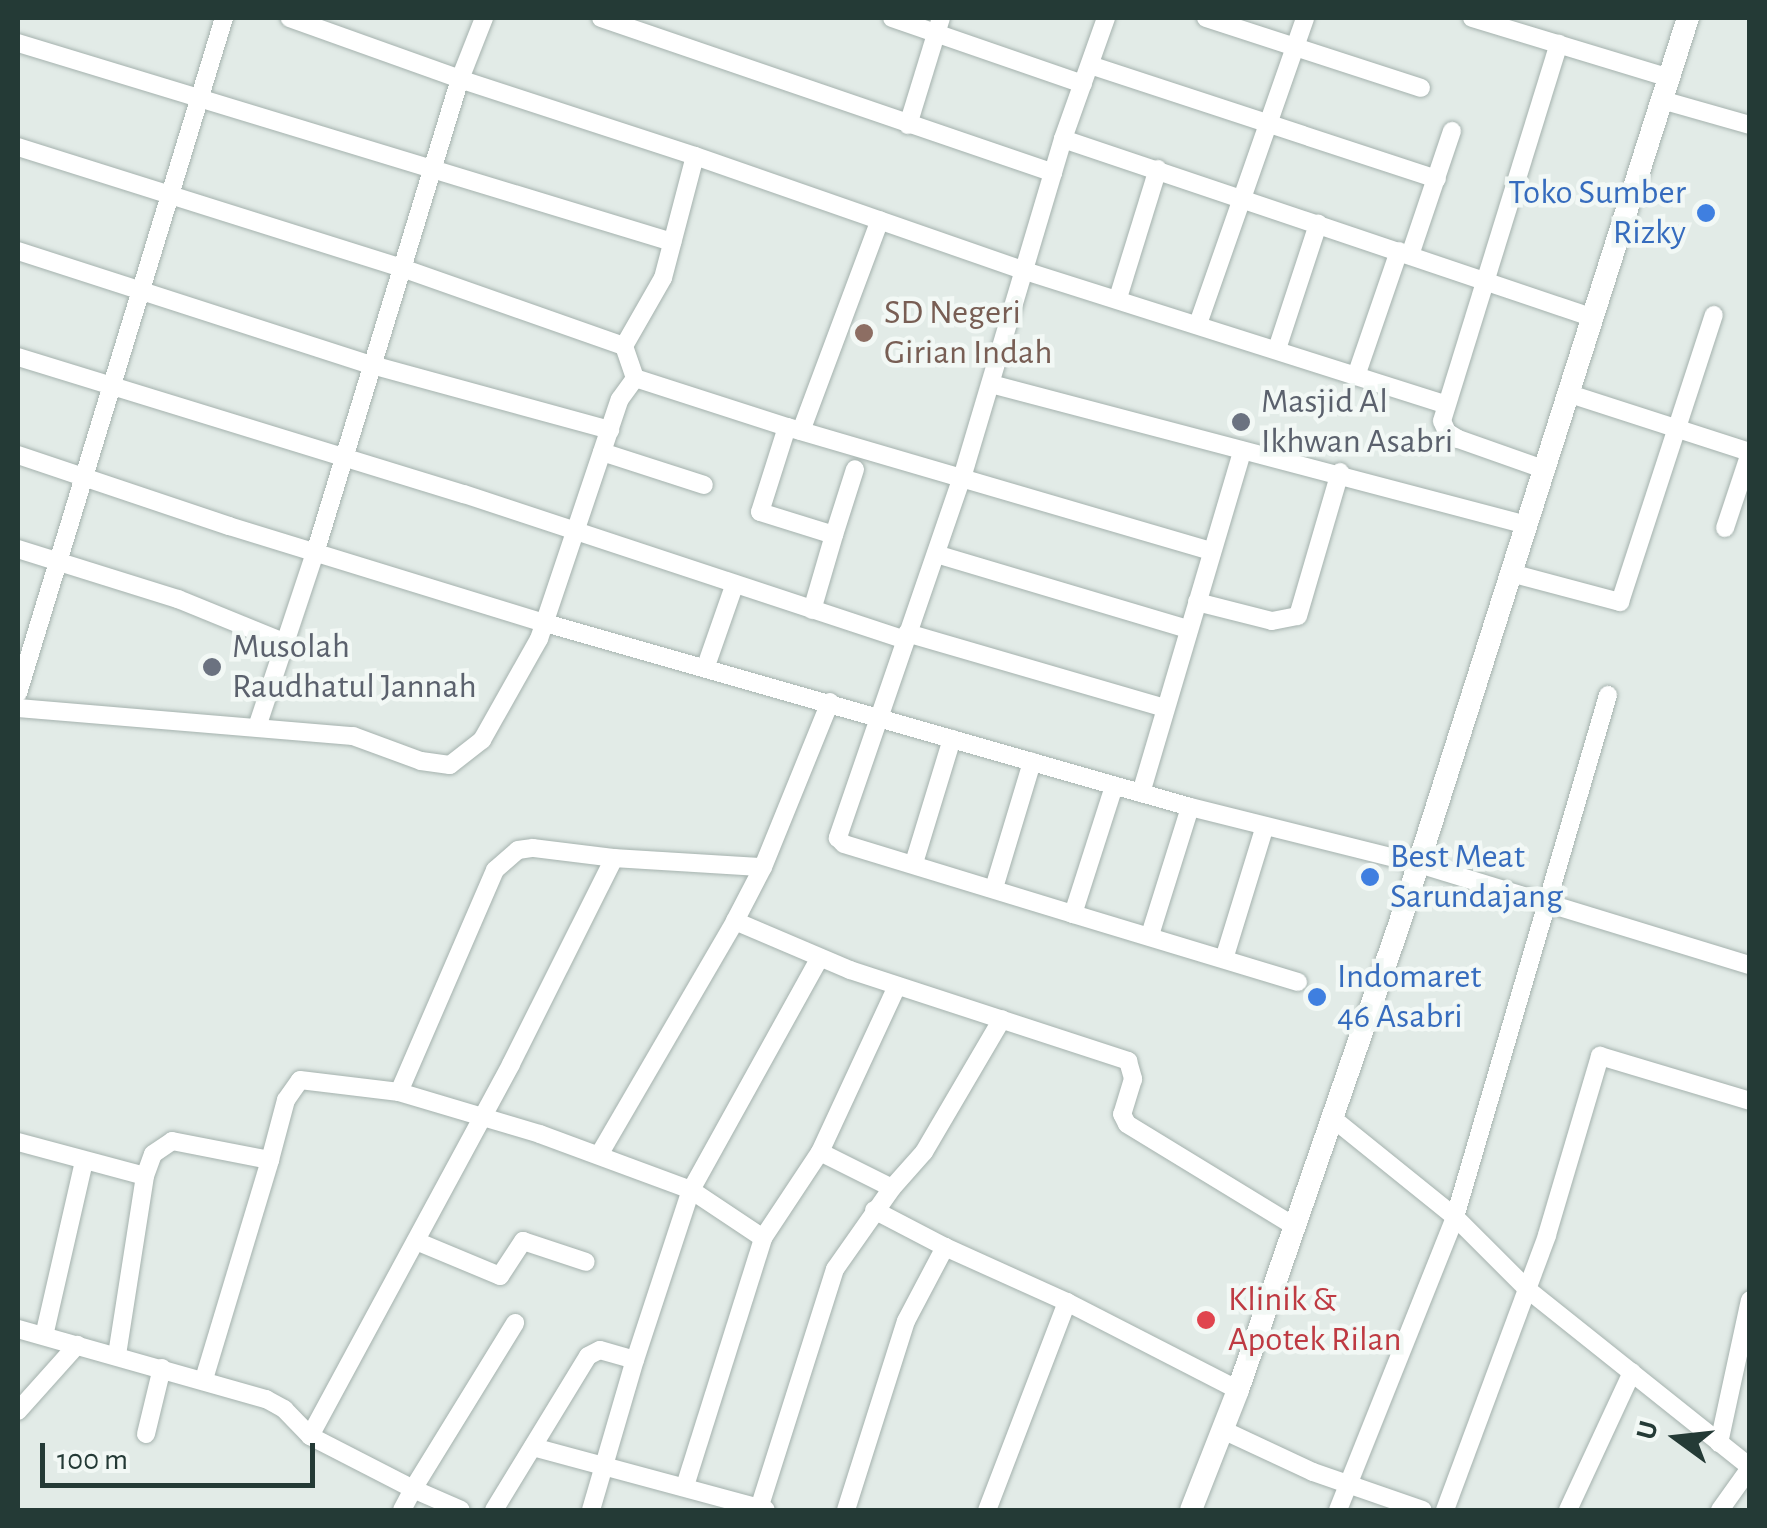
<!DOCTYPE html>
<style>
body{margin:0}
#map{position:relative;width:1767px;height:1528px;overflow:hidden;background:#e2ebe7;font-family:"Alegreya Sans",sans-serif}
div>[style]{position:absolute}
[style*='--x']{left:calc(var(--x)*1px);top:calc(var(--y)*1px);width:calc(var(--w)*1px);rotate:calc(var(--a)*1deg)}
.roads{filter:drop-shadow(0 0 2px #a5b2ae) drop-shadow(0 0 2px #a5b2ae)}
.street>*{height:18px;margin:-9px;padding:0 9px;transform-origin:9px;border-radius:9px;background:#fff}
.secondary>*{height:22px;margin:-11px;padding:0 11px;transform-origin:11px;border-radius:11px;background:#fff}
.dots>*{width:28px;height:28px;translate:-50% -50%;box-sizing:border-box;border:5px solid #f2f8f5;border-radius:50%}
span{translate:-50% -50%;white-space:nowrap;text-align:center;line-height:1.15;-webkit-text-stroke:9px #f2f8f5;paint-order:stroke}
.shop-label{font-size:35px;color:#366cbe}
.right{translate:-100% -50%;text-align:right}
.left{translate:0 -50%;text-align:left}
.education-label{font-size:35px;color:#785e54}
.worship-label{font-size:35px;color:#5b616d}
.health-label{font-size:35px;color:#be3a42}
.frame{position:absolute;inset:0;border:20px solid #243a36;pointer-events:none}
.north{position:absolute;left:1627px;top:1388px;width:100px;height:100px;-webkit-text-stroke:8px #f2f8f5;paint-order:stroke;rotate:285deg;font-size:28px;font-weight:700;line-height:40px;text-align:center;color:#243a36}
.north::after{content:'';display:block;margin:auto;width:35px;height:45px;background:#243a36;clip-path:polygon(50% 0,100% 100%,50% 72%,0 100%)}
.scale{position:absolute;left:40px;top:1443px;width:275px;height:45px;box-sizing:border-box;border:5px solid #243a36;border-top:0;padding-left:12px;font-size:30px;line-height:35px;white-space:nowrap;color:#243a36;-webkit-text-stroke:8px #f2f8f5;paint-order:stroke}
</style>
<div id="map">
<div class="roads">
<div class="street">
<div style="--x:601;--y:18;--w:478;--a:18.9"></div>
<div style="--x:892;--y:18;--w:202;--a:19.1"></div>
<div style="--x:1106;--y:18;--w:128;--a:109.6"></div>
<div style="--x:1063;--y:139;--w:353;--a:106.6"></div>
<div style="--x:962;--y:477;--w:382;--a:109"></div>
<div style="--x:838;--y:838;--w:8;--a:45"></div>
<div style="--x:844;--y:844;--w:239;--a:17"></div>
<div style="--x:1073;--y:914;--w:134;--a:-72.2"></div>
<div style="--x:1206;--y:18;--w:226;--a:18"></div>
<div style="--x:1472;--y:18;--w:207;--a:16.9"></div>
<div style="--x:18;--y:43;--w:684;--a:16.92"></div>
<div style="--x:1090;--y:65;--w:365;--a:18.2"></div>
<div style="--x:1662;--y:100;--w:91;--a:15.9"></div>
<div style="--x:908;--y:125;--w:112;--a:-72.9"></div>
<div style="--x:1063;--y:139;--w:560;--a:18.63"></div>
<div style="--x:18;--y:147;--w:403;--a:17.5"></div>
<div style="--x:402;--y:268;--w:235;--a:19.4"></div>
<div style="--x:695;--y:156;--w:349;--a:19.2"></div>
<div style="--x:1025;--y:271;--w:441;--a:17.6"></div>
<div style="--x:18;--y:251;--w:372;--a:17.9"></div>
<div style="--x:372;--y:365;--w:247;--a:15.3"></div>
<div style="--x:1410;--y:255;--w:131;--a:-71.3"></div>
<div style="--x:1118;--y:298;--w:135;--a:-72.8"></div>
<div style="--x:1198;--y:324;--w:324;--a:-70.7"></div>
<div style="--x:1277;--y:349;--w:132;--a:-71.8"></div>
<div style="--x:18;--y:357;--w:467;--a:17.1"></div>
<div style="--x:464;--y:494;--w:465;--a:18.3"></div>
<div style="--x:1356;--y:376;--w:132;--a:-71"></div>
<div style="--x:635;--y:378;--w:160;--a:17.9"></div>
<div style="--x:787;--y:427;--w:442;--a:16.3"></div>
<div style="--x:991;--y:384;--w:554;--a:14.74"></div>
<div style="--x:1570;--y:394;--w:189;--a:17.9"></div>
<div style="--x:787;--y:427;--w:89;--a:107.6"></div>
<div style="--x:760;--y:512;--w:77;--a:17.3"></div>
<div style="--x:834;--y:535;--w:78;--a:106.3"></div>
<div style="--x:801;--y:431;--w:225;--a:-69.5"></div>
<div style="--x:602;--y:452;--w:107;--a:17.9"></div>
<div style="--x:18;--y:455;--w:223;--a:18.6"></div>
<div style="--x:229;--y:526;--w:331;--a:17.1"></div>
<div style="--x:545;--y:623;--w:671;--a:15.92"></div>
<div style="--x:1190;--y:807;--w:236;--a:14"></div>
<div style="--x:1419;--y:864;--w:346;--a:17"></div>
<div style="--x:1546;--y:470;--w:93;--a:-160.6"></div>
<div style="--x:1458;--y:439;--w:13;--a:-148"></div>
<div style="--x:1447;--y:432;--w:12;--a:-114"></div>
<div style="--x:1442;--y:421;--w:395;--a:-72.8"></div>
<div style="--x:1725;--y:528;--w:79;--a:-71.6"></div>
<div style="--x:834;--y:535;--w:69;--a:-72.3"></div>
<div style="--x:18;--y:549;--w:168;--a:17.4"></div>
<div style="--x:178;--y:599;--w:117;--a:22.2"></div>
<div style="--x:936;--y:554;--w:263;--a:16.6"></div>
<div style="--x:1511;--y:573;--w:113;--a:14.9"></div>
<div style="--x:1620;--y:602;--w:302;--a:-71.9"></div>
<div style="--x:1197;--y:602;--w:77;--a:14.2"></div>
<div style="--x:1272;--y:621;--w:26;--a:-11"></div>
<div style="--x:1298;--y:616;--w:150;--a:-73.7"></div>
<div style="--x:907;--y:633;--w:269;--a:16.2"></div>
<div style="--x:706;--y:666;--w:85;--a:-70.7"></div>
<div style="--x:18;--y:693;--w:706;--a:-73.03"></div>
<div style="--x:18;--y:708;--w:336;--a:4.8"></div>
<div style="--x:353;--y:736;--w:72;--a:20.2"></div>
<div style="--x:421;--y:761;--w:29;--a:8"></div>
<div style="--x:450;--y:765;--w:41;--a:-38"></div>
<div style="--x:482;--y:740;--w:116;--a:-60.6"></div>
<div style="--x:539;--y:639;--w:253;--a:-71.4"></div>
<div style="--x:620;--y:399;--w:26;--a:-54"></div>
<div style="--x:635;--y:378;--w:34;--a:-109"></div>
<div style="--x:624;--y:346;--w:78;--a:-60.2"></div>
<div style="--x:663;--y:278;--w:126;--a:-75.3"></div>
<div style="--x:695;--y:156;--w:247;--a:-161.9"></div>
<div style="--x:460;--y:79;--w:181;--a:-160.3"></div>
<div style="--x:257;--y:727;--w:183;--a:-71.6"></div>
<div style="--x:315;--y:553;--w:496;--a:-73"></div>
<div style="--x:460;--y:79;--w:66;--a:-68.5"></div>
<div style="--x:1141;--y:793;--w:357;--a:-73.5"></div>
<div style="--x:914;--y:863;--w:130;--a:-73"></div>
<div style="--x:994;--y:888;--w:132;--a:-73.2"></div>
<div style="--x:1073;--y:914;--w:235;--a:16.8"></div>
<div style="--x:735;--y:921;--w:125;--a:23.1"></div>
<div style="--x:850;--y:970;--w:293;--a:18.1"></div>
<div style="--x:1128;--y:1061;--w:19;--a:74"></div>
<div style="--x:1133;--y:1079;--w:37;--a:107"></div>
<div style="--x:1122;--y:1114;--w:11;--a:63"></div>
<div style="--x:1127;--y:1124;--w:196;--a:31.4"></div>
<div style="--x:1150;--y:935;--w:134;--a:-72.6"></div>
<div style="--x:1224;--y:959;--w:139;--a:-72.9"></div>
<div style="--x:1331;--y:1117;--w:159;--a:38.9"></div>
<div style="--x:1455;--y:1217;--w:102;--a:45"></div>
<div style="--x:1527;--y:1289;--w:285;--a:38.6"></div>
<div style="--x:18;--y:1142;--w:131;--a:15"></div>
<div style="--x:145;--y:1176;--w:181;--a:98.9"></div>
<div style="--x:820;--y:1152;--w:183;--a:-65.1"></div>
<div style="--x:599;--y:1155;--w:271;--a:-59.8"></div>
<div style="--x:735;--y:921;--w:61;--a:-62.6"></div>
<div style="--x:763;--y:867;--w:178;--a:-67.9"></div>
<div style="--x:145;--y:1176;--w:23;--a:-70"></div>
<div style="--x:153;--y:1154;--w:23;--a:-34"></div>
<div style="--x:172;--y:1141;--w:100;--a:11"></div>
<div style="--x:270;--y:1160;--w:62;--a:-75.1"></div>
<div style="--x:286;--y:1100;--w:24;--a:-55"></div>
<div style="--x:300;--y:1080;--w:100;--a:6.9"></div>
<div style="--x:892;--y:1188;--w:48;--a:-48.4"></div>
<div style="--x:924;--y:1152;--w:154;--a:-59.6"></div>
<div style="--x:763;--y:1238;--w:87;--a:-146.3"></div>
<div style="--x:691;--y:1190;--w:264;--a:-61"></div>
<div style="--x:416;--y:1241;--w:91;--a:22.6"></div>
<div style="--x:500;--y:1276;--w:42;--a:-56.7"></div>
<div style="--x:523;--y:1241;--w:66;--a:18.4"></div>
<div style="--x:945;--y:1247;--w:134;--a:24.3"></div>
<div style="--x:1067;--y:1302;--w:223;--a:111"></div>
<div style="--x:1067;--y:1302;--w:192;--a:27.2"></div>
<div style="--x:18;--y:1329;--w:258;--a:15.8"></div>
<div style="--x:266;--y:1399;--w:21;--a:29"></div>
<div style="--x:284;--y:1409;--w:37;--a:46"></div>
<div style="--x:310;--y:1436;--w:116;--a:27.2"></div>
<div style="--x:413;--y:1489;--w:195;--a:-58.4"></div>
<div style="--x:44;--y:1336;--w:180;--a:-77.1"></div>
<div style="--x:204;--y:1379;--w:229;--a:-73.2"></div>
<div style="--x:18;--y:1411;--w:89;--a:-48.2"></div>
<div style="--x:1223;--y:1430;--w:99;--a:25"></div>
<div style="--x:1313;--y:1472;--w:116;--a:19.1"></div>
<div style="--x:146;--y:1434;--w:68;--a:-76.4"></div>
<div style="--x:310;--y:1436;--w:423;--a:-61.6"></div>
<div style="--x:511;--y:1064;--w:230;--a:-63.4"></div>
<div style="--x:614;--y:858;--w:149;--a:3.5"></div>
<div style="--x:1719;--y:1443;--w:146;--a:-77.8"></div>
<div style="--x:533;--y:1447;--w:241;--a:15.1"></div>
<div style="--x:685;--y:1486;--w:260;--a:-72.5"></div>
<div style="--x:763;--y:1238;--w:103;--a:-56.5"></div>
<div style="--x:820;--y:1152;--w:80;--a:26.6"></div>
<div style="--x:892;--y:1188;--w:99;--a:125.1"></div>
<div style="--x:835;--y:1269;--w:251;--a:107.6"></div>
<div style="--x:402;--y:1510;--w:24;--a:-62"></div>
<div style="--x:413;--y:1489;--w:52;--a:23.6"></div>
<div style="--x:494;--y:1510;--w:180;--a:-58.6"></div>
<div style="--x:588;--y:1356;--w:13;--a:-27"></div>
<div style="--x:600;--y:1350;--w:36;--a:16"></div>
<div style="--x:635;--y:1360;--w:179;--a:-71.8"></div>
<div style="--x:691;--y:1190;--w:161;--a:-159.7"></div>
<div style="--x:540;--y:1134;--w:147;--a:-163.4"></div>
<div style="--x:399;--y:1092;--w:242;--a:-66.6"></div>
<div style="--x:495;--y:870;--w:30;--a:-41"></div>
<div style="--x:518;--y:850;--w:15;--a:-8"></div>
<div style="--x:533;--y:848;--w:82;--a:7"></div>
<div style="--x:591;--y:1510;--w:156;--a:-73.7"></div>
<div style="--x:846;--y:1510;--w:198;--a:-72.4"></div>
<div style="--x:906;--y:1321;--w:84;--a:-62.2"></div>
<div style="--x:945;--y:1247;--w:80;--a:-152.5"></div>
<div style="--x:1338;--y:1510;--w:315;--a:-68.2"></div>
<div style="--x:1455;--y:1217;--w:544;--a:-73.66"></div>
<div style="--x:1445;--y:1510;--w:293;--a:-69.6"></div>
<div style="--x:1547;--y:1235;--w:187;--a:-73.5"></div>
<div style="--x:1600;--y:1056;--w:157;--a:16.7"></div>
<div style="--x:1568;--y:1510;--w:152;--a:-65.1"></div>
<div style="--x:1720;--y:1510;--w:52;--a:-54.5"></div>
</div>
<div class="secondary">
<div style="--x:1191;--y:1510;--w:129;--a:-68.6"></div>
<div style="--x:1238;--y:1390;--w:492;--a:-70.9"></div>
<div style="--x:1399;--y:925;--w:952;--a:-72.33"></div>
</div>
</div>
<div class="dots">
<div style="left:1706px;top:213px;background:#3f7fe0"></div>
<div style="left:864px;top:333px;background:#8d6e63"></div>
<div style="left:1241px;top:422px;background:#6b7280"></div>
<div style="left:212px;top:667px;background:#6b7280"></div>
<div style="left:1370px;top:877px;background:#3f7fe0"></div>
<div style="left:1317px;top:997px;background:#3f7fe0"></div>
<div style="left:1206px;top:1320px;background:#e0444e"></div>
</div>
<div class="shop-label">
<span class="right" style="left:1686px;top:213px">Toko Sumber<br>Rizky</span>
<span class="left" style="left:1390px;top:877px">Best Meat<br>Sarundajang</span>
<span class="left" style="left:1337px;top:997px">Indomaret<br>46 Asabri</span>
</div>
<div class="education-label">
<span class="left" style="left:884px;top:333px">SD Negeri<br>Girian Indah</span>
</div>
<div class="worship-label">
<span class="left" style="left:1261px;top:422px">Masjid Al<br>Ikhwan Asabri</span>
<span class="left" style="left:232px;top:667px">Musolah<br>Raudhatul Jannah</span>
</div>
<div class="health-label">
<span class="left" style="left:1228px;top:1320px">Klinik &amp;<br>Apotek Rilan</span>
</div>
<div class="frame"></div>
<div class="north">U</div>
<div class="scale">100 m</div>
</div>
